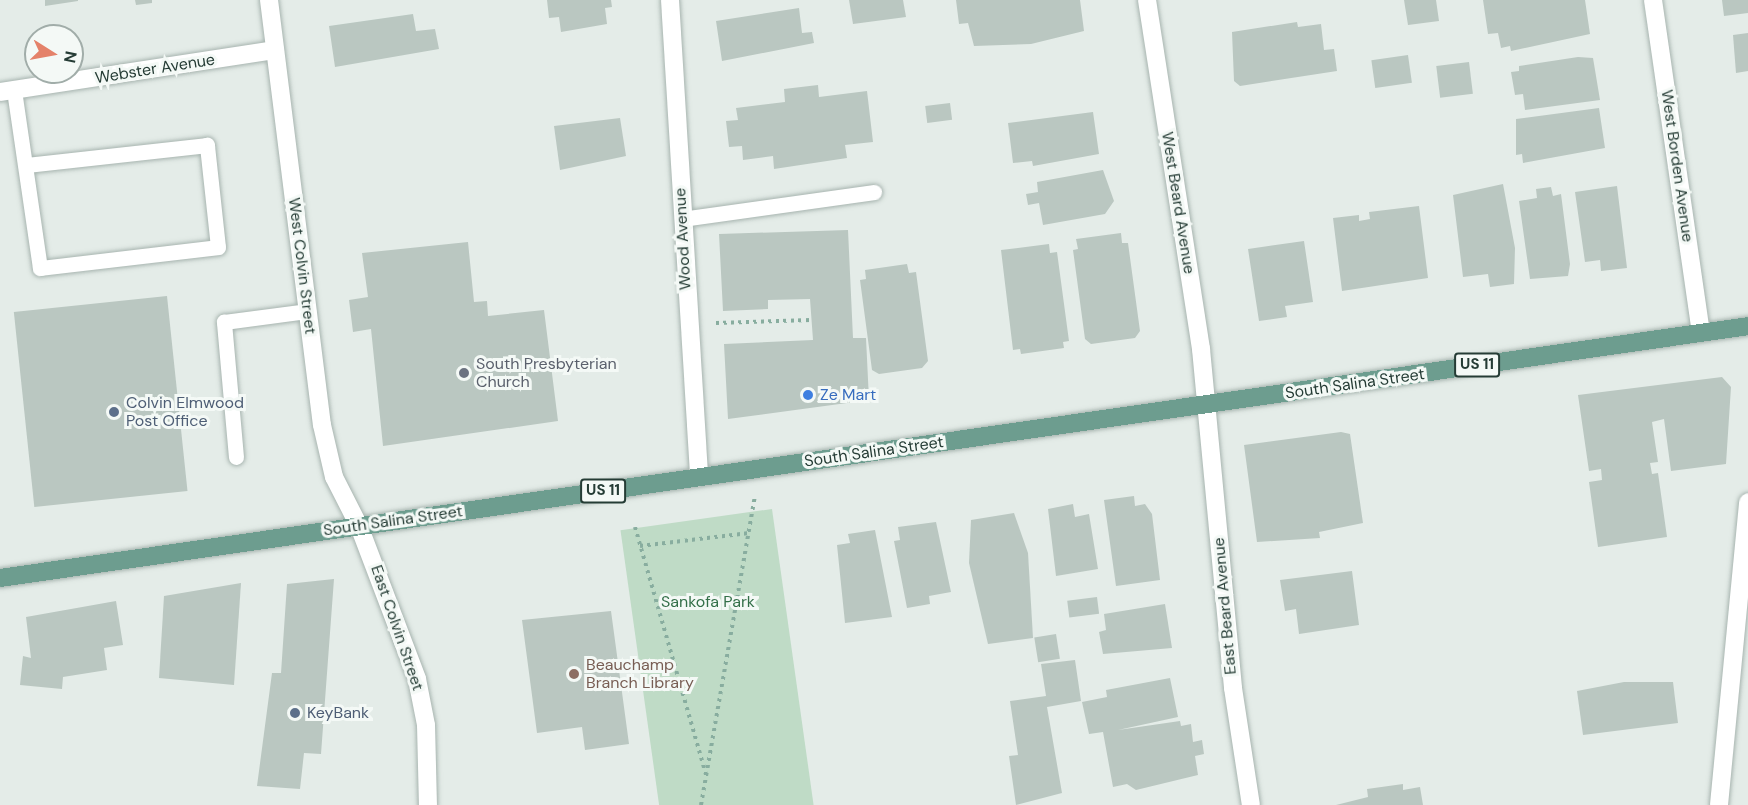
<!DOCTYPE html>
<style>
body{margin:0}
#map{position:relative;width:1748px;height:805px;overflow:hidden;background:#e4ece8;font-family:"DM Sans",sans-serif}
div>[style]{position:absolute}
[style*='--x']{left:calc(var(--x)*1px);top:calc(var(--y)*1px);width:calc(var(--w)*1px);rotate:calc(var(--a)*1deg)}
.green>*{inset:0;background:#bfdbc6;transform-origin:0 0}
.building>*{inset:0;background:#bac7c1;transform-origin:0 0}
.path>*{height:4px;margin-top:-2px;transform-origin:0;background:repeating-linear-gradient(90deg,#88ad9f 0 3px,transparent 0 7.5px)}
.roads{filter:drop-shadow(0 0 2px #a7b4af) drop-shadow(0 0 2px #a7b4af)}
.lane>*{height:15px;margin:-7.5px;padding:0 7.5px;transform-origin:7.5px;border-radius:7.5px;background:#fff}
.street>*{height:18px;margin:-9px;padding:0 9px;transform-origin:9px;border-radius:9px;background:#fff}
.secondary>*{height:18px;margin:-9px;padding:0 9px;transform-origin:9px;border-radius:9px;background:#fff}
.primary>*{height:18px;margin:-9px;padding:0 9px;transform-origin:9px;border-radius:9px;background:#6d9d8f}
.dots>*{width:16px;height:16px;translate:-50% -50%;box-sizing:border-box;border:3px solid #f4f9f6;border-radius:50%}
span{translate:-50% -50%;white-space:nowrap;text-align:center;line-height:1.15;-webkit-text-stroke:6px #f4f9f6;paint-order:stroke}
.shield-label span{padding:2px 4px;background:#f4f9f6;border:2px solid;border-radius:4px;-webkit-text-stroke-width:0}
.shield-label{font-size:15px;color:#253c35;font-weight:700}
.street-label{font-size:16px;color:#253c35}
.worship-label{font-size:16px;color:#5b616d}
.left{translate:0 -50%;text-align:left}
.shop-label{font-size:16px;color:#366cbe}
.service-label{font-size:16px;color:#4e5e75}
.park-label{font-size:16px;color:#336f48}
.education-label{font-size:16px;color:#785e54}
.north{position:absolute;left:24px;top:24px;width:60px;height:60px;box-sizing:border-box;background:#f4f9f6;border:2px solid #a1ada9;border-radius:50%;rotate:101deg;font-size:16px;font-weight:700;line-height:24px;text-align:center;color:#253c35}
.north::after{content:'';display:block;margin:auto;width:21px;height:27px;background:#e4826a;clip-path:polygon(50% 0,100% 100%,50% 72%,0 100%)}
</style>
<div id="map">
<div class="green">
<div style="left:772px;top:509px;width:299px;height:153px;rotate:82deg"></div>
</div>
<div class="building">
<div style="clip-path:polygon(45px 0,78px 0,78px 1px,45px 6px)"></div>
<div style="clip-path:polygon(135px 0,152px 0,152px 3px,136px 5px)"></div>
<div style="clip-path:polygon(547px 0,611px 0,612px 7px,605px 8px,607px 24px,561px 32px,559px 17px,549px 18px)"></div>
<div style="clip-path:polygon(849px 0,903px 0,906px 17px,853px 24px)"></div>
<div style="clip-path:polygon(956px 0,1080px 0,1084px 31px,1031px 44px,974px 46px,968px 23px,959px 24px)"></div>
<div style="clip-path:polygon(1404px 0,1436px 0,1439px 21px,1408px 25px)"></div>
<div style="clip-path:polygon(1483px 0,1585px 0,1590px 34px,1511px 51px,1510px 46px,1501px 48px,1498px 33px,1488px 34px)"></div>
<div style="clip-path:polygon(1722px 0,1748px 0,1748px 13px,1724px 16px)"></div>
<div style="clip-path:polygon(799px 8px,802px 33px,812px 32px,814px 43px,722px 61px,716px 21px)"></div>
<div style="clip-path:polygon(413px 14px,416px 31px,435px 29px,439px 49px,335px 67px,329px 26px)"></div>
<div style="clip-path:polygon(1297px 22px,1298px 27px,1321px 24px,1324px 50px,1334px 49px,1337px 71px,1240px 86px,1234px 81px,1232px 32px)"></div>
<div style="clip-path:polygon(1748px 33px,1748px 71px,1736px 73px,1733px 35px)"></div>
<div style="left:1408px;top:55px;width:28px;height:37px;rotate:82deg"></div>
<div style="clip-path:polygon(1578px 57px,1593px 58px,1600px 100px,1525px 110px,1523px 94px,1515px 95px,1511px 72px,1519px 71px,1519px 66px)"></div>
<div style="left:1469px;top:62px;width:32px;height:33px;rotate:83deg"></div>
<div style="clip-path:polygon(818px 85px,819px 97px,867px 91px,873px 142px,845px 145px,847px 158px,774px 169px,773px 156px,743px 160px,742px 146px,729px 147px,726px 121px,738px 120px,736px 108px,785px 102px,784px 89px)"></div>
<div style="left:950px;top:103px;width:17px;height:25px;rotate:83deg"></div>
<div style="clip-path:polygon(1599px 108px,1605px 148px,1523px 163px,1522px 154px,1516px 155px,1516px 119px)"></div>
<div style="clip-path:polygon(1093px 112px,1099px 154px,1033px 166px,1032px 161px,1013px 163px,1008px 123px)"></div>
<div style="clip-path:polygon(620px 118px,626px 156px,560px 170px,554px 126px)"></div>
<div style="clip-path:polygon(1103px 170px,1114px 201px,1105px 214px,1043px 225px,1039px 203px,1028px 205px,1026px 194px,1038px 192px,1037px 182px)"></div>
<div style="clip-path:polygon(1503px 184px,1515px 248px,1514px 284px,1490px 287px,1488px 274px,1463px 277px,1453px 195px)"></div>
<div style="clip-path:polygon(1617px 186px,1627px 268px,1601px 271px,1600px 260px,1585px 262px,1575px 192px)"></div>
<div style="clip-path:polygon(1551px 187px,1553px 196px,1561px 194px,1570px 264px,1568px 276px,1530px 279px,1519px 201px,1537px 198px,1536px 189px)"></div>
<div style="clip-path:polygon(1419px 206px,1428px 278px,1342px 291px,1333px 218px,1359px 215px,1359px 221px,1370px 219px,1369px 212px)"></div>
<div style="clip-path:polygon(848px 230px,853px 338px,866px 338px,869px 400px,728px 419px,724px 344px,813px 340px,810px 299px,768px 300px,768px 309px,723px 311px,719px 234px)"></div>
<div style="clip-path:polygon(1121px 233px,1122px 243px,1128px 243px,1140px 331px,1135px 338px,1091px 344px,1085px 339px,1073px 250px,1078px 249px,1076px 239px)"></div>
<div style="clip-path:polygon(1304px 241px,1313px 302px,1285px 306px,1287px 317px,1259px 321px,1248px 249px)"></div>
<div style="clip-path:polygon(468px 242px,474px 302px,487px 301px,488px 316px,544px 310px,558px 421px,383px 446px,371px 329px,353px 332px,349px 300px,368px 297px,362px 253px)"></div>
<div style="clip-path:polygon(1049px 244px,1050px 253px,1057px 252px,1069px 341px,1063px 342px,1064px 348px,1021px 354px,1020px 349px,1013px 350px,1001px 250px)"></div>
<div style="clip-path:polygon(907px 264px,909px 273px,916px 272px,928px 361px,922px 368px,879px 374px,872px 370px,860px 280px,866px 279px,865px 270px)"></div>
<div style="left:167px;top:296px;width:196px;height:154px;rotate:84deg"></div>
<div style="clip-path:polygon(1722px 377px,1731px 387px,1726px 464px,1671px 471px,1664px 419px,1652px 422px,1658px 462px,1650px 463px,1652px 474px,1658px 473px,1667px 537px,1598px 547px,1589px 482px,1602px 480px,1601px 469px,1589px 471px,1578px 395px)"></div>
<div style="clip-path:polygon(1341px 432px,1350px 434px,1363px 523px,1319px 532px,1320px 538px,1257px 542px,1244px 445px)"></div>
<div style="clip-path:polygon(1134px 496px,1135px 506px,1145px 504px,1152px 514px,1160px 580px,1116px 586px,1104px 500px)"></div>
<div style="clip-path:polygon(1073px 504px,1075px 517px,1089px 514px,1098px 569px,1056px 576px,1048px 509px)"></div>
<div style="clip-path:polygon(1014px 513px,1028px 553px,1033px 638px,988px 644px,969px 563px,971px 520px)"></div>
<div style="clip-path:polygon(936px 522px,951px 592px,929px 596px,930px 604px,907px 608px,894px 541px,900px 540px,898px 527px)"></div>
<div style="clip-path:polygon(875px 530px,892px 617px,845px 623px,837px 545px,850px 543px,848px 534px)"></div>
<div style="clip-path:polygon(1352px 571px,1359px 625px,1299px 634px,1296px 609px,1285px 611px,1280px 580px)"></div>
<div style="clip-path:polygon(334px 579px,321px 754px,304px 753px,300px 789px,257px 786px,272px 673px,281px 673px,287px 584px)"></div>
<div style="clip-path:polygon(241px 583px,234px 685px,159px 678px,164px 596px)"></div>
<div style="left:1097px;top:597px;width:17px;height:30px;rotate:83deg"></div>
<div style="clip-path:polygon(116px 601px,123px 645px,104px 648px,107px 670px,63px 677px,62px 689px,20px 685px,23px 656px,31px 658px,26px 617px)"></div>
<div style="clip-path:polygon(1165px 604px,1172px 648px,1103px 654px,1099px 632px,1106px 630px,1104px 614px)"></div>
<div style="clip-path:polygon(611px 611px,629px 744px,585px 750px,582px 727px,537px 733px,522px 620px)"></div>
<div style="left:1056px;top:634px;width:25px;height:22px;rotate:81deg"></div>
<div style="clip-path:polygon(1075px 660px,1081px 701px,1047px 707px,1062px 793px,1016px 805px,1009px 756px,1018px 755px,1010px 701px,1046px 696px,1041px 664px)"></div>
<div style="clip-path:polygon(1170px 678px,1178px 717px,1118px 730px,1180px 721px,1181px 726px,1191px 724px,1193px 742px,1202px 740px,1204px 754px,1195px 756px,1198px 775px,1136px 790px,1127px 784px,1113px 787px,1103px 732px,1089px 734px,1082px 702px,1107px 697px,1106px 690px)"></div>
<div style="clip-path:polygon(1624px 682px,1673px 682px,1678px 723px,1583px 735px,1577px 691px)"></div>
<div style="clip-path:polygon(1403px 784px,1403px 790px,1420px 787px,1423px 805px,1336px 805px,1368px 797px,1367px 789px)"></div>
</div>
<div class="path">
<div style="--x:716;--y:323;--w:95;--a:-1.8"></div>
<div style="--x:635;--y:527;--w:258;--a:74"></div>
<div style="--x:640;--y:546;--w:110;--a:-6.8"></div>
<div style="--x:701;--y:805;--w:314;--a:-80.1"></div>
</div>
<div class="roads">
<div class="lane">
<div style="--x:14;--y:90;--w:180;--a:81.7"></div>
<div style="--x:40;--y:268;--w:179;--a:-6.7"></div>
<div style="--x:218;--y:247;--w:103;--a:-96.2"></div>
<div style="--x:207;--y:145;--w:181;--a:173.7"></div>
<div style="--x:682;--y:219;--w:194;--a:-8"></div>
<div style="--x:236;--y:457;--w:136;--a:-95.1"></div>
<div style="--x:224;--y:322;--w:85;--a:-7.5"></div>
</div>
<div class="street">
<div style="--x:269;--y:0;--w:428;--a:82.9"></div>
<div style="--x:322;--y:425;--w:53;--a:77"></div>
<div style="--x:334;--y:477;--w:55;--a:63"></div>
<div style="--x:670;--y:0;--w:478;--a:86.5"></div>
<div style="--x:1147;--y:0;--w:353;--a:81.2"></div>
<div style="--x:1201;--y:349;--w:341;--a:84.6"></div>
<div style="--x:1233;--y:688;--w:118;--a:81.3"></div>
<div style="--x:1653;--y:0;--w:335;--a:81.8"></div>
<div style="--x:0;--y:92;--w:278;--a:-8.7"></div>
<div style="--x:1719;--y:805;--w:304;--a:-84.5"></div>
</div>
<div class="secondary">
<div style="--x:359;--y:526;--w:164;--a:69.2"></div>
<div style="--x:417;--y:679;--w:47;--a:78.9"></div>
<div style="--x:426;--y:725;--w:80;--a:88.6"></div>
</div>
<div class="primary">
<div style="--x:0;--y:578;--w:1766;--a:-8.2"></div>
</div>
</div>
<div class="dots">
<div style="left:464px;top:373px;background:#6b7280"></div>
<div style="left:808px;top:395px;background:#3f7fe0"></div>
<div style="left:114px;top:412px;background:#5c6f8a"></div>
<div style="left:574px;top:674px;background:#8d6e63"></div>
<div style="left:295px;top:713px;background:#5c6f8a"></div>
</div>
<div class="shield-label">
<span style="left:1477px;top:365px">US 11</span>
<span style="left:603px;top:491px">US 11</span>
</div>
<div class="street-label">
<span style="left:155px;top:69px;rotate:-9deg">Webster Avenue</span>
<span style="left:1677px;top:166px;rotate:82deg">West Borden Avenue</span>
<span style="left:1178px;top:203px;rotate:81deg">West Beard Avenue</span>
<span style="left:683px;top:239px;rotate:-93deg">Wood Avenue</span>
<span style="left:302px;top:266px;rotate:83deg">West Colvin Street</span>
<span style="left:1355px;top:384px;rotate:-8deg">South Salina Street</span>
<span style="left:874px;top:452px;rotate:-8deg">South Salina Street</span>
<span style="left:393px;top:521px;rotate:-8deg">South Salina Street</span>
<span style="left:1225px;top:606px;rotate:-95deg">East Beard Avenue</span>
<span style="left:397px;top:628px;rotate:71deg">East Colvin Street</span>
</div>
<div class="worship-label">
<span class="left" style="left:476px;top:373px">South Presbyterian<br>Church</span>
</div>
<div class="shop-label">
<span class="left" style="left:820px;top:395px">Ze Mart</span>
</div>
<div class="service-label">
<span class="left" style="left:126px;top:412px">Colvin Elmwood<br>Post Office</span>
<span class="left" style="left:307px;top:713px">KeyBank</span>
</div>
<div class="park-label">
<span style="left:708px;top:602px">Sankofa Park</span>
</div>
<div class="education-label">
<span class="left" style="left:586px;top:674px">Beauchamp<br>Branch Library</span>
</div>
<div class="north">N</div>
</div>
